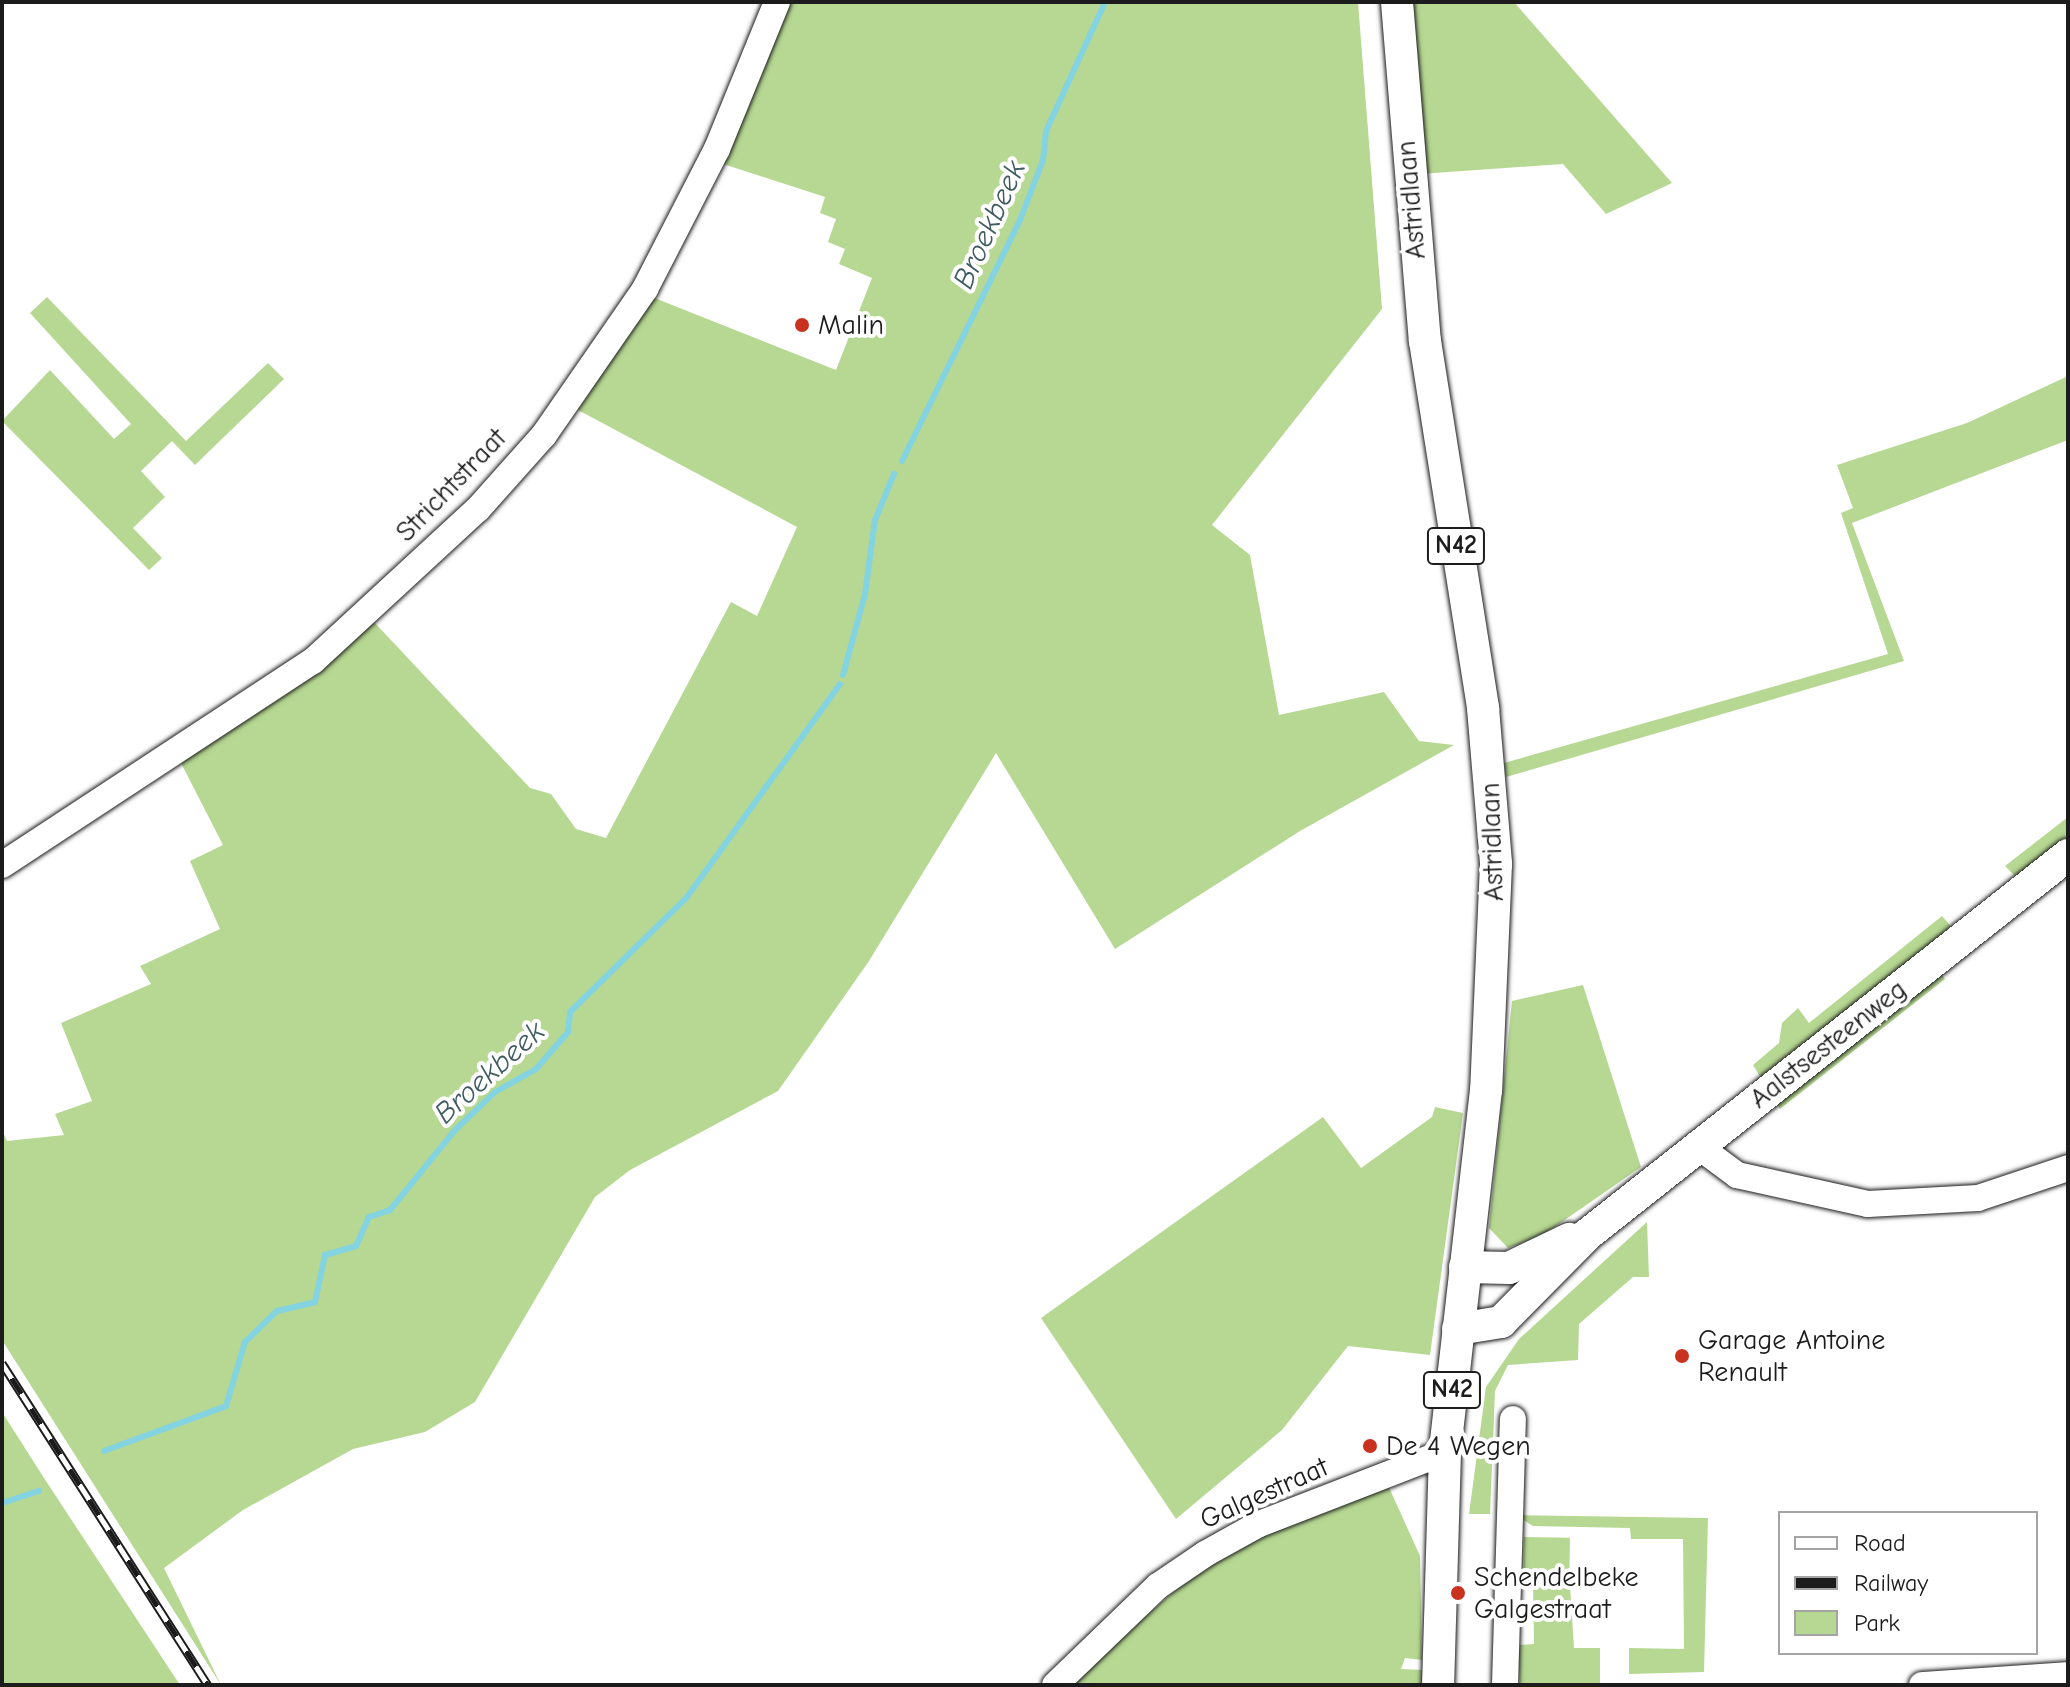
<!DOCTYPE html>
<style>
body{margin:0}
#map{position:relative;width:2070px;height:1687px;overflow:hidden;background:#fff;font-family:"Comic Neue",sans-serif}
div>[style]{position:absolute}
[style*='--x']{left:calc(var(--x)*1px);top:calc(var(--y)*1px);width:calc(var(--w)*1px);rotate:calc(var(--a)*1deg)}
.green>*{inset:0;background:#b6d892;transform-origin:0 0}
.stream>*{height:6px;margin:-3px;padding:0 3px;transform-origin:3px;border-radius:3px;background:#84d3e0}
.roads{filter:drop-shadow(0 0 2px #1c1c1c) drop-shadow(0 0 2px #1c1c1c)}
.minor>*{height:26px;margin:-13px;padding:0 13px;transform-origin:13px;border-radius:13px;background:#fff}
.major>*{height:32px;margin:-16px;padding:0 16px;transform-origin:16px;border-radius:16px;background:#fff}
.rail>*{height:9px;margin-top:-4.5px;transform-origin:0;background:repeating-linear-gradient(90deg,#fff 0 18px,#1c1c1c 0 36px);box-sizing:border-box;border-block:2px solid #1c1c1c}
.dots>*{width:22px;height:22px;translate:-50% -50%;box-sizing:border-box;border:4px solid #fff;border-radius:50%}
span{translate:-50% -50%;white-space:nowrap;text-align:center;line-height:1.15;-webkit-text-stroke:8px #fff;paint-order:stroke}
.shield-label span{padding:2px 6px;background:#fff;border:2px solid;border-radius:6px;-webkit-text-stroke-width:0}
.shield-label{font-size:26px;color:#1c1c1c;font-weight:700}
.street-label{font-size:28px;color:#1c1c1c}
.poi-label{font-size:28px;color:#1c1c1c}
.left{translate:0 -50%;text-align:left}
.water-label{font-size:30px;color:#405c61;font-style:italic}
.frame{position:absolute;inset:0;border:4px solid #1c1c1c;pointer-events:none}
.legend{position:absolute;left:1778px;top:1511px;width:260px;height:144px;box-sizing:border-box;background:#fff;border:2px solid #a4a4a4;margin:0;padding:10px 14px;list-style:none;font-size:24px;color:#1c1c1c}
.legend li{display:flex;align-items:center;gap:16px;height:40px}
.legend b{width:40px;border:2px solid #a4a4a4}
</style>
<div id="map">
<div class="green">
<div style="clip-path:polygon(787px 2px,1358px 2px,1382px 309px,1212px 525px,1250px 555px,1279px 715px,1384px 692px,1419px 741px,1454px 745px,1300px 831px,1115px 949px,996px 753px,869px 961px,778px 1091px,630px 1170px,595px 1197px,475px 1402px,425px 1432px,353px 1449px,243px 1510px,164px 1568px,221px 1685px,2px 1340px,2px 1130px,7px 1141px,64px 1135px,55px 1114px,92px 1101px,61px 1023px,151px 984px,140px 966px,220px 929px,190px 861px,223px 845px,181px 763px,374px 622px,530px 788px,551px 794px,576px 829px,606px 838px,731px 602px,757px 616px,797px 527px,578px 410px,652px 297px,836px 370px,872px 278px,839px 264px,845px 249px,828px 242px,836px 219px,820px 213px,825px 197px,720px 163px)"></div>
<div style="clip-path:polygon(1412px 2px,1514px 2px,1672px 183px,1606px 214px,1563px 164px,1420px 174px)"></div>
<div style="clip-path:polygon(47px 297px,186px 441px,268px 363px,284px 379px,195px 465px,172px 441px,141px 471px,165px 497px,133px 528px,162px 558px,149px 570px,2px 421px,50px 370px,114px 439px,131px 424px,30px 313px)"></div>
<div style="clip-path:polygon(2068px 376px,2068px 440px,1852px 523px,1904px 661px,1506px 777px,1504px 763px,1888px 654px,1841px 513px,1853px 508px,1837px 465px,1967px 423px)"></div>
<div style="clip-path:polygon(2068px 817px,2068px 843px,2020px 881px,2005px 866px)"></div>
<div style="clip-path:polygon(1942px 916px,1956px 932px,1928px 955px,1945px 979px,1780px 1109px,1753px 1065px,1779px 1043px,1782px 1023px,1798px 1008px,1809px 1023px)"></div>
<div style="clip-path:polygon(1583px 985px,1641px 1167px,1543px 1235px,1508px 1248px,1489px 1228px,1512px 1001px)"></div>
<div style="clip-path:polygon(1435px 1107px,1463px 1113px,1430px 1355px,1348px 1346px,1282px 1430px,1176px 1519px,1041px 1318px,1323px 1117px,1361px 1168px,1432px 1117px)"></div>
<div style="clip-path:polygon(1647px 1222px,1649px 1277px,1633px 1277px,1579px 1324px,1578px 1360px,1508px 1365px,1495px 1391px,1490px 1514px,1469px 1514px,1486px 1387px,1519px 1339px)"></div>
<div style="clip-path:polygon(2px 1412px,44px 1478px,180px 1685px,2px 1685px)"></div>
<div style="clip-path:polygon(1387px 1483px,1420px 1556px,1422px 1660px,1405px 1658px,1401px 1669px,1422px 1670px,1422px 1685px,1068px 1685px,1212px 1558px)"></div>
<div style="clip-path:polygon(1516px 1515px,1708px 1518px,1704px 1672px,1629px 1674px,1629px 1648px,1684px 1649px,1683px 1539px,1631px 1539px,1630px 1528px,1533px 1526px)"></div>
<div style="left:1524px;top:1537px;width:46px;height:41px;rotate:1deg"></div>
<div style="clip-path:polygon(1533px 1584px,1570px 1585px,1574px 1648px,1600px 1648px,1600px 1685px,1520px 1685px,1518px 1645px,1534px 1644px)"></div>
</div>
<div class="stream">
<div style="--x:902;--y:461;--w:268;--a:-63.9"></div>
<div style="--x:1020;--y:220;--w:64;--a:-69"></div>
<div style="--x:1043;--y:160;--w:29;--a:-84"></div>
<div style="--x:1046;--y:131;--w:142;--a:-65.4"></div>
<div style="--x:843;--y:675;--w:84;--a:-74.8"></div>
<div style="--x:865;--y:594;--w:75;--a:-82.3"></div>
<div style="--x:875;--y:520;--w:50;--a:-67.6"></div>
<div style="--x:104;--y:1451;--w:130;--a:-20.2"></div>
<div style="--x:226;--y:1406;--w:67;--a:-73.5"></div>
<div style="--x:245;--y:1342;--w:45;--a:-44.1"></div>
<div style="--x:277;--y:1311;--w:39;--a:-13"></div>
<div style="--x:315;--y:1302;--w:48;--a:-78"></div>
<div style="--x:325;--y:1255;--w:32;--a:-16"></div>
<div style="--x:356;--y:1246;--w:32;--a:-66"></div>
<div style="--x:369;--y:1217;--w:22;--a:-18"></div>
<div style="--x:390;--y:1210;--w:103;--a:-50.9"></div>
<div style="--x:455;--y:1130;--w:55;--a:-43.5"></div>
<div style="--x:495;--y:1092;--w:47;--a:-29.3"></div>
<div style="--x:536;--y:1069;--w:49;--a:-49.1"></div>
<div style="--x:568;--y:1032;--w:20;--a:-84"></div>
<div style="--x:570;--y:1012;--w:164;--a:-44.5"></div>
<div style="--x:687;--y:897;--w:262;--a:-54.3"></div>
<div style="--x:2;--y:1503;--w:39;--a:-18"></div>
</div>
<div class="roads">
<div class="minor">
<div style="--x:2;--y:865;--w:372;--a:-33.3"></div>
<div style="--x:313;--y:661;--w:224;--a:-42.7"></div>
<div style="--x:478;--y:509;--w:99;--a:-48.3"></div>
<div style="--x:544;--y:435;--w:178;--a:-55.3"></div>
<div style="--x:645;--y:289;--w:157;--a:-62.8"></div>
<div style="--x:717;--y:149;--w:159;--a:-67.8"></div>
<div style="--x:1698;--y:1146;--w:49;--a:36.6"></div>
<div style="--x:1737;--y:1175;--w:134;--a:12.5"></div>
<div style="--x:1868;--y:1204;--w:110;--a:-3.1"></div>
<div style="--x:1978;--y:1198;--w:95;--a:-18.4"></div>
<div style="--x:1055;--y:1685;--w:143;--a:-43.9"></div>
<div style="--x:1158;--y:1586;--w:57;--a:-34.2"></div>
<div style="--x:1205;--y:1554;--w:60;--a:-29.1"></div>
<div style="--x:1257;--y:1525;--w:202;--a:-21.2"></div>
<div style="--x:1505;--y:1685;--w:266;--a:-88.3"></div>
<div style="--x:1922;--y:1685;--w:146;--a:-3.9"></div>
</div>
<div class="major">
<div style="--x:1397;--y:2;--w:340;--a:85.3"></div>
<div style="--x:1425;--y:341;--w:372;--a:81"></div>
<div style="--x:1483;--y:708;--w:157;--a:85.2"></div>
<div style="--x:1496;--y:864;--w:226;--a:92.5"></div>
<div style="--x:1486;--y:1090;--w:364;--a:96.5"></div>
<div style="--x:1445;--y:1452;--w:233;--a:91.7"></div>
<div style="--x:1465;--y:1267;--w:44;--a:1.3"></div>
<div style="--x:1509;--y:1268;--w:67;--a:-25.8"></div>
<div style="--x:1458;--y:1329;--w:44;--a:-9.2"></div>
<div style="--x:1501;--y:1322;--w:124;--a:-45.3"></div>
<div style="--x:1588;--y:1234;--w:612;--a:-38.29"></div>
</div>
</div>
<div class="rail">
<div style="--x:2;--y:1363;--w:382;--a:57.4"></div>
</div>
<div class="dots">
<div style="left:802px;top:325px;background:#c8321e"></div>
<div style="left:1682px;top:1356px;background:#c8321e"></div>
<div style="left:1370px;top:1446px;background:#c8321e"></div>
<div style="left:1458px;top:1593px;background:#c8321e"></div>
</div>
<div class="shield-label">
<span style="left:1456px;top:546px">N42</span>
<span style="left:1452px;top:1390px">N42</span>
</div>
<div class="street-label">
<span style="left:1411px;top:200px;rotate:-95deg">Astridlaan</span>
<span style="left:451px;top:485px;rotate:-46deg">Strichtstraat</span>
<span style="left:1492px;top:842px;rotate:-92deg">Astridlaan</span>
<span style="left:1828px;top:1044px;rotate:-38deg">Aalstsesteenweg</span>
<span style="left:1264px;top:1493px;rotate:-24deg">Galgestraat</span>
</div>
<div class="poi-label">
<span class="left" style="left:818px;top:325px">Malin</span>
<span class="left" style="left:1698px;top:1356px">Garage Antoine<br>Renault</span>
<span class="left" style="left:1386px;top:1446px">De 4 Wegen</span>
<span class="left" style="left:1474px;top:1593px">Schendelbeke<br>Galgestraat</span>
</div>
<div class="water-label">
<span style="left:990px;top:225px;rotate:-66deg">Broekbeek</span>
<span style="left:490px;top:1073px;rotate:-42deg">Broekbeek</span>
</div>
<div class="frame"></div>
<ul class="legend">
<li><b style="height:10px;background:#fff"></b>Road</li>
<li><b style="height:10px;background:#1c1c1c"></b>Railway</li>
<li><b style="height:22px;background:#b6d892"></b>Park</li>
</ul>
</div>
